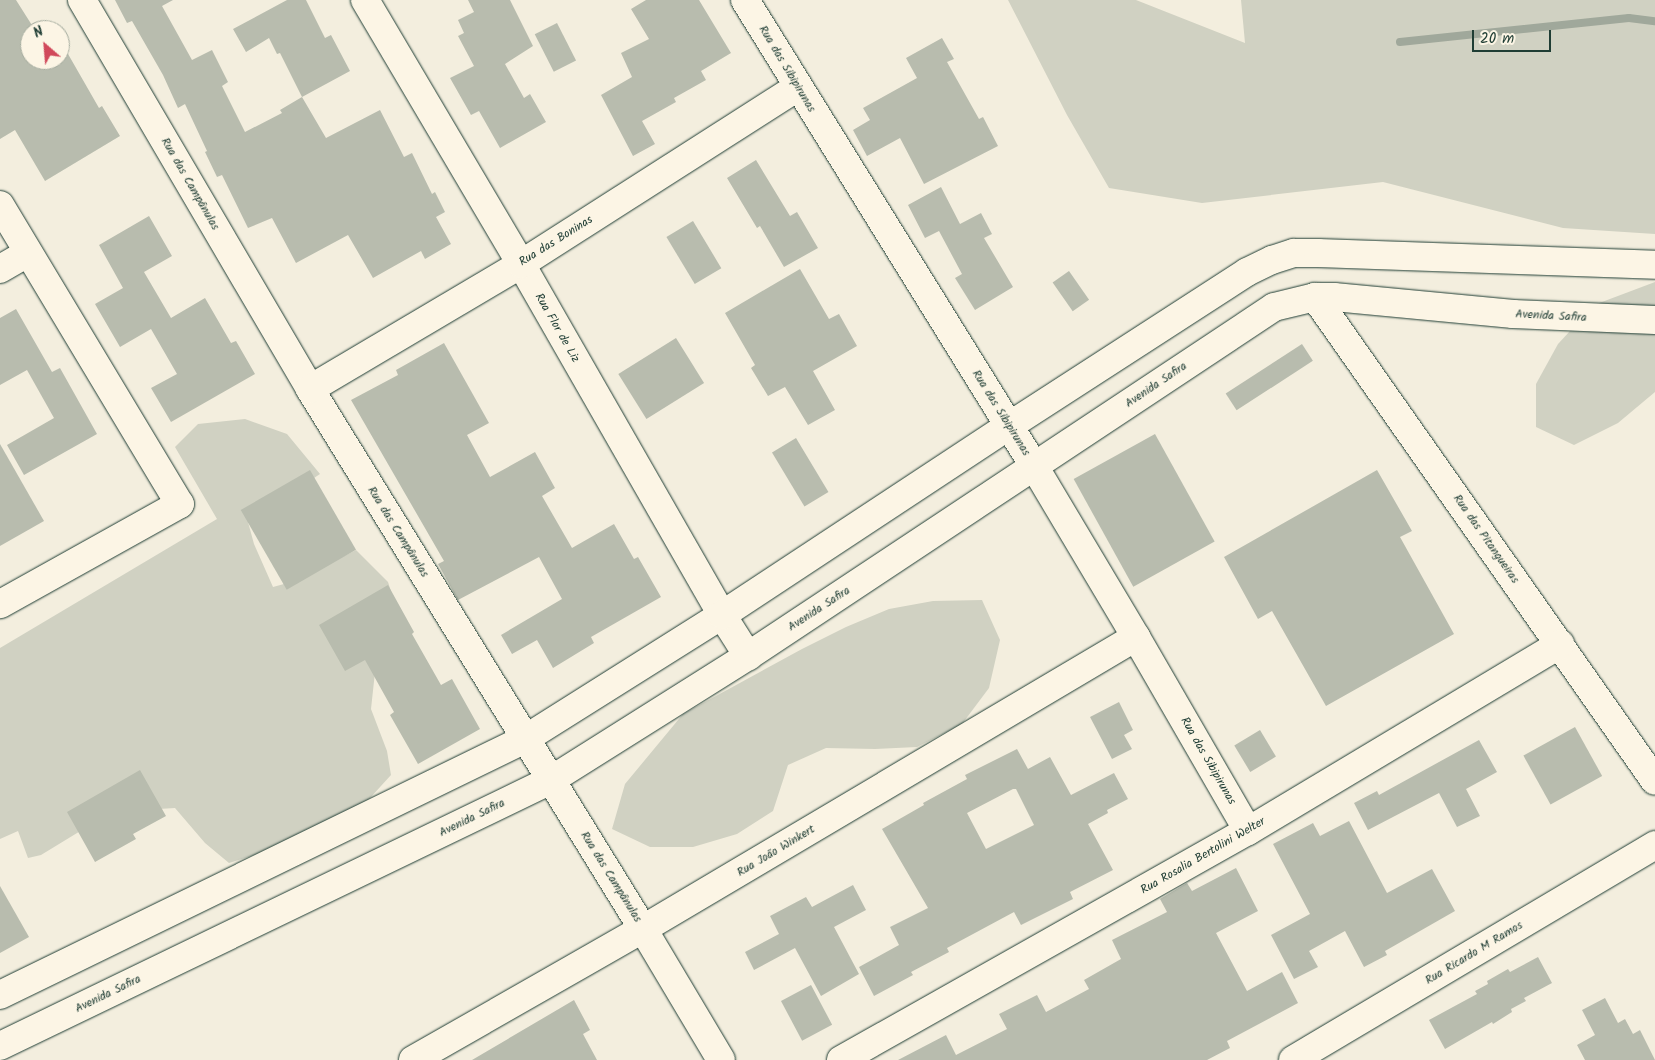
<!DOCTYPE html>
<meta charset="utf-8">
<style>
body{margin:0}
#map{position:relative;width:1655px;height:1060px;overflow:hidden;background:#f3eede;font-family:Kalam,sans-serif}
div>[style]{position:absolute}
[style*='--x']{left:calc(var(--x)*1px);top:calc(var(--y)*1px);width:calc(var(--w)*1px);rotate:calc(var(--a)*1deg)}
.green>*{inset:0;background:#d0d1c2}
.stream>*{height:8px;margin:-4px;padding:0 4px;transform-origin:4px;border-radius:4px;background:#a0a89b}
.building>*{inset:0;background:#b8bcae;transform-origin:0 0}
.roads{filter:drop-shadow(0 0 1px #1f3d34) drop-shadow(0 0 1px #1f3d34)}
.minor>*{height:28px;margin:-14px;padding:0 14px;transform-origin:14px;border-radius:14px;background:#fcf5e5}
span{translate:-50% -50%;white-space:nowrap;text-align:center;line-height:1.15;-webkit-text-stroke:4.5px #fcf5e5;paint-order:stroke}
.street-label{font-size:12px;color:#1f3d34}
.north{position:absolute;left:20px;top:20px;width:50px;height:50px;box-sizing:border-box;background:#fcf5e5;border:1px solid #a4ab9e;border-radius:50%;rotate:333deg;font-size:14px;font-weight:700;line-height:20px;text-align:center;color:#1f3d34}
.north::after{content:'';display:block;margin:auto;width:18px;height:22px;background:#d1495b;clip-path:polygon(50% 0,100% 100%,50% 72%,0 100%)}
.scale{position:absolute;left:1472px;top:30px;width:79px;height:22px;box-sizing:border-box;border:2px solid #1f3d34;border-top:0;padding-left:6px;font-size:15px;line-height:18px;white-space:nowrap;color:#1f3d34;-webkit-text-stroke:4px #fcf5e5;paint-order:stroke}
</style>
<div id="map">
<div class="green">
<div style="clip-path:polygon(1008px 0,1136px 0,1245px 43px,1241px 0,1655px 0,1655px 234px,1563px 228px,1383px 182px,1202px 203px,1109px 188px,1067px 115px)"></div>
<div style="clip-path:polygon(1655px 282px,1655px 392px,1618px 423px,1574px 445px,1536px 427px,1536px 384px,1558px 344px,1594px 305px)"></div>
<div style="clip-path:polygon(245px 419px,287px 434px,320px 474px,248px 522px,254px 544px,273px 587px,295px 581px,356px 550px,388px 582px,402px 625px,376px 663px,371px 709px,387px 751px,391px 775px,360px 809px,274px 849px,229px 863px,205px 843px,175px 808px,126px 811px,82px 830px,41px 855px,28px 858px,18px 831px,0 839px,0 648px,217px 519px,175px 447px,198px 424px)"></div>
<div style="clip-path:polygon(982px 600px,1000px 640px,989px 688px,962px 724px,917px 747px,875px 749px,826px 748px,788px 765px,773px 811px,737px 834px,693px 847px,650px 847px,612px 829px,625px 784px,683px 714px,802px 649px,846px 627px,889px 609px,933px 601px)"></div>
</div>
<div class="stream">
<div style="--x:1400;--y:42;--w:230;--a:-6"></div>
<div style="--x:1629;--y:18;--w:26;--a:7"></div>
</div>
<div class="building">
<div style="clip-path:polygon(0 0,16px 0,35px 30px,30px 30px,30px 60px,60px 60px,60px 49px,64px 47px,99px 108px,102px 106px,120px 136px,45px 181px,15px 130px,0 139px)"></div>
<div style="clip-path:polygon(115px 0,173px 0,162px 6px,192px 60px,212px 50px,228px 82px,222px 86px,245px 132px,282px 113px,280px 110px,302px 97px,326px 138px,380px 110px,404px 157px,412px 153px,432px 194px,435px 192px,445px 212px,436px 217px,451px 244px,425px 259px,421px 251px,373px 278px,348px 235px,296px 263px,272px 218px,248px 228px,222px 175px,217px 177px,205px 152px,207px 151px,185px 104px,178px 108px,163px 75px,132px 21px,127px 23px)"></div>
<div style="clip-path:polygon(287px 0,306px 0,325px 38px,331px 35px,350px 71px,302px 97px,280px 53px,277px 54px,269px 38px,246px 52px,233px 29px)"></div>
<div style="clip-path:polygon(468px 0,510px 0,533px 46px,505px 64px,524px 98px,530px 94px,546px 122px,500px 148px,479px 111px,471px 115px,450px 78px,474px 66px,458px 36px,464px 33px,458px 20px,474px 12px)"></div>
<div style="clip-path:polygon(646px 0,699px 0,731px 53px,701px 71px,706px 80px,674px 98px,676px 102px,642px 121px,655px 144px,633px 156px,601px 95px,632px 77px,621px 53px,649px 39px,631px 9px)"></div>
<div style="left:557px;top:23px;width:42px;height:25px;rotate:63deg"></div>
<div style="clip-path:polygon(942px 38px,954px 59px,947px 62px,979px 119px,983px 117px,998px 146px,924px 184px,900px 138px,867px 156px,853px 130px,870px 120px,863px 108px,917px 78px,906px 58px)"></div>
<div style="clip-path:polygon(756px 160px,790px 216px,797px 212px,818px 248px,784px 267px,760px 226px,757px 228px,727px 178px)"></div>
<div style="clip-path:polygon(941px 187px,960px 224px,981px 213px,992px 234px,984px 238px,1013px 287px,975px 310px,955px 278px,962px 274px,939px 231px,925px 238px,908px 205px)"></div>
<div style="clip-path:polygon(149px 216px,172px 256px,144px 272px,171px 318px,205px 298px,231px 343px,236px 341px,255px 374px,171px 422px,151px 388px,177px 374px,151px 329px,120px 347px,95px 304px,123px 288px,99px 245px)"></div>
<div style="left:693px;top:221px;width:55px;height:31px;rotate:59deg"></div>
<div style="clip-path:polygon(800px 269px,829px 319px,839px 314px,857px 346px,813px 371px,835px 410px,808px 425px,785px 387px,768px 396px,751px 368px,755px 365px,725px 313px)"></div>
<div style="left:1069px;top:271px;width:35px;height:20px;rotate:55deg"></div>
<div style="clip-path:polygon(16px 309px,52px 372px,60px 368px,97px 434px,24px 475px,7px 445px,54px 418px,27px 370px,0 385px,0 318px)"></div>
<div style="left:676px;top:338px;width:53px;height:68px;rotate:58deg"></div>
<div style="clip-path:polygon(444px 343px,489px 423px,467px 435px,490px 477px,535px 452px,555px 488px,542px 496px,572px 548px,614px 524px,634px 559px,638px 557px,661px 597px,591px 637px,594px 643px,553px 668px,537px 640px,512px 654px,501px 635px,562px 599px,539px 557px,458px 600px,438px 564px,444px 561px,351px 400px,398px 375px,396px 370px)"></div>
<div style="left:1302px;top:344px;width:20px;height:91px;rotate:57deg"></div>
<div style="left:1155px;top:434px;width:123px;height:93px;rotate:61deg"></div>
<div style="left:796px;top:438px;width:63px;height:28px;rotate:59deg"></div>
<div style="clip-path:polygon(0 444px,44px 521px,0 546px)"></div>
<div style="left:310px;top:470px;width:92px;height:80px;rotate:60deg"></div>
<div style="clip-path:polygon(1377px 470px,1412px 531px,1400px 537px,1454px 634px,1326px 706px,1272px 611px,1258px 619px,1224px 557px)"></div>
<div style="clip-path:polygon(388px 585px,414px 632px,412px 634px,441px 685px,452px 679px,480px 729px,418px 764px,390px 715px,394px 712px,365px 660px,345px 671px,319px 625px)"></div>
<div style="clip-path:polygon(1119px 702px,1133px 730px,1124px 735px,1132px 749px,1112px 759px,1090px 717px)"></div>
<div style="left:1575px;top:727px;width:56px;height:59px;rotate:61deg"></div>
<div style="left:1260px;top:730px;width:31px;height:30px;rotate:59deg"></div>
<div style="clip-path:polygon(1479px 740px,1497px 772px,1466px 789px,1480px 816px,1457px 827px,1439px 793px,1368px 830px,1354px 803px,1377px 791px,1379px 795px)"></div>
<div style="clip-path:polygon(evenodd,1017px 749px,1028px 769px,1050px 757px,1071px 795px,1114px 773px,1128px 799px,1107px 810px,1108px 813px,1088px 824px,1113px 870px,1070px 892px,1073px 899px,1021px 925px,1014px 912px,947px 948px,949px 952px,911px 972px,913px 975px,874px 996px,859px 967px,899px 945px,890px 927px,928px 908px,882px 829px,924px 805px,923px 803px,967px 779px,965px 775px,1017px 749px,1013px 789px,1016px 789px,1034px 825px,986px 849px,967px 813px,1013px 789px)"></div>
<div style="clip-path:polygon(140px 770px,166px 816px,133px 834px,136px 839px,95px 862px,67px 812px)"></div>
<div style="clip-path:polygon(1349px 821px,1387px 893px,1432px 869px,1455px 911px,1385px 951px,1387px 955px,1364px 967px,1345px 931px,1309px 951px,1318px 967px,1294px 979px,1271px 935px,1310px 914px,1273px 844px,1313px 823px,1320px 836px)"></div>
<div style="clip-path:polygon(1236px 868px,1258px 911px,1216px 933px,1247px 991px,1282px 972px,1298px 1003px,1227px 1041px,1230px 1048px,1207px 1060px,898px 1060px,946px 1035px,956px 1055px,1007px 1029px,999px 1014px,1037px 995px,1046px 1012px,1089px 989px,1084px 980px,1121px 959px,1112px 940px,1167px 912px,1160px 899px,1187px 883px,1192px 891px)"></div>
<div style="clip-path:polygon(853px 885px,866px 910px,834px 927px,859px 974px,821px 996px,795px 948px,754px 970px,745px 952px,779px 934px,770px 916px,806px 897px,812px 907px)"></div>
<div style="clip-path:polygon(0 886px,29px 937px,0 953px)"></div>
<div style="clip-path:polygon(1538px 957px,1552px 983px,1524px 998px,1526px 1001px,1511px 1009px,1512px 1012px,1493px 1024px,1492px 1022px,1445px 1049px,1429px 1020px,1477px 994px,1475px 991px,1488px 984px,1487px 981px,1508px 969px,1510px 972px)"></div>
<div style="left:811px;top:985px;width:45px;height:34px;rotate:62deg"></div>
<div style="clip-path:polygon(1605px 998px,1618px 1023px,1625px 1019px,1633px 1034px,1640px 1030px,1655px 1060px,1585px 1060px,1577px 1045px,1595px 1035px,1582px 1010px)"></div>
<div style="clip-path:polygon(574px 1000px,590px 1030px,583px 1034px,597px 1060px,472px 1060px)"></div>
</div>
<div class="roads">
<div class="minor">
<div style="--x:82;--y:0;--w:451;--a:59.6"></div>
<div style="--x:310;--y:389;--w:634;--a:58.34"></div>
<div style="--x:643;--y:929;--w:152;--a:59.2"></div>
<div style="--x:365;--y:0;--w:307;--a:59.4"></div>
<div style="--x:521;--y:264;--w:404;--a:60.2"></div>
<div style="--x:722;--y:615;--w:49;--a:57.6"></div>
<div style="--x:745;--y:0;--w:548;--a:58.19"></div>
<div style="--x:1034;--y:466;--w:199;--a:59.2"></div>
<div style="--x:1136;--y:637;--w:224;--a:60"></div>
<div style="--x:0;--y:205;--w:349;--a:59"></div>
<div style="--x:180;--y:504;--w:206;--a:150.9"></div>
<div style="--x:0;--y:269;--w:32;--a:-30"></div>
<div style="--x:1315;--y:297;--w:591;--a:54.91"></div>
<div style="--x:310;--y:389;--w:245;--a:-30.6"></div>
<div style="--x:521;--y:264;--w:329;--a:-32.6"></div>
<div style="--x:0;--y:995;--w:584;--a:-25.99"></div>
<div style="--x:525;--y:739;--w:233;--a:-32.2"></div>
<div style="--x:722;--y:615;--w:344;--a:-33.4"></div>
<div style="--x:1009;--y:426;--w:283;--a:-32.9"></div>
<div style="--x:1247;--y:272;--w:28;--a:-26"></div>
<div style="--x:1272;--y:260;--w:23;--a:-18"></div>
<div style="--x:1294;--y:253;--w:24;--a:0"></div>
<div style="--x:1318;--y:253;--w:337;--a:2"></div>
<div style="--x:0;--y:1046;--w:612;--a:-25.77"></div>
<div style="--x:551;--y:780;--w:233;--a:-32.2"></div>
<div style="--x:748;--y:656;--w:631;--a:-33.56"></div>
<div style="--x:1274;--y:307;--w:42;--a:-13.7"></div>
<div style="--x:1315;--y:297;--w:19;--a:0"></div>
<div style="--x:1334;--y:297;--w:180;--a:5.4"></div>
<div style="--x:1513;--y:314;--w:142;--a:2.4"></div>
<div style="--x:413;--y:1060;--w:265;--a:-29.7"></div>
<div style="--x:643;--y:929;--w:573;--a:-30.64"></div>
<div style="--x:841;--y:1060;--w:467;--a:-29.4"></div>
<div style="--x:1248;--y:831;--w:364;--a:-30.9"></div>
<div style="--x:1293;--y:1060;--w:421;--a:-30.7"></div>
</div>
</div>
<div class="street-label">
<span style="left:787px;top:69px;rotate:59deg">Rua das Sibipirunas</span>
<span style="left:190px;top:184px;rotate:60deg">Rua das Campânulas</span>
<span style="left:556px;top:241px;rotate:-32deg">Rua das Boninas</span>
<span style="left:1551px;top:316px;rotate:3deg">Avenida Safira</span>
<span style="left:557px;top:328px;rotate:60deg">Rua Flor de Liz</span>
<span style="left:1156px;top:385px;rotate:-34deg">Avenida Safira</span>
<span style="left:1001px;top:413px;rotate:58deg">Rua das Sibipirunas</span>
<span style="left:398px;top:532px;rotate:58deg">Rua das Campânulas</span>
<span style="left:1486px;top:539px;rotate:55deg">Rua das Pitangueiras</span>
<span style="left:819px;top:609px;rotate:-33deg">Avenida Safira</span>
<span style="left:1208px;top:761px;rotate:60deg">Rua das Sibipirunas</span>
<span style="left:472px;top:818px;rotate:-26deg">Avenida Safira</span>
<span style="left:776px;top:851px;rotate:-31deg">Rua João Winkert</span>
<span style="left:1203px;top:856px;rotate:-30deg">Rua Rosalia Bertolini Welter</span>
<span style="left:611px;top:877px;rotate:58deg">Rua das Campânulas</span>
<span style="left:1474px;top:953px;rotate:-31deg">Rua Ricardo M Ramos</span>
<span style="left:108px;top:994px;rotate:-26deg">Avenida Safira</span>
</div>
<div class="north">N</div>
<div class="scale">20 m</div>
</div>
